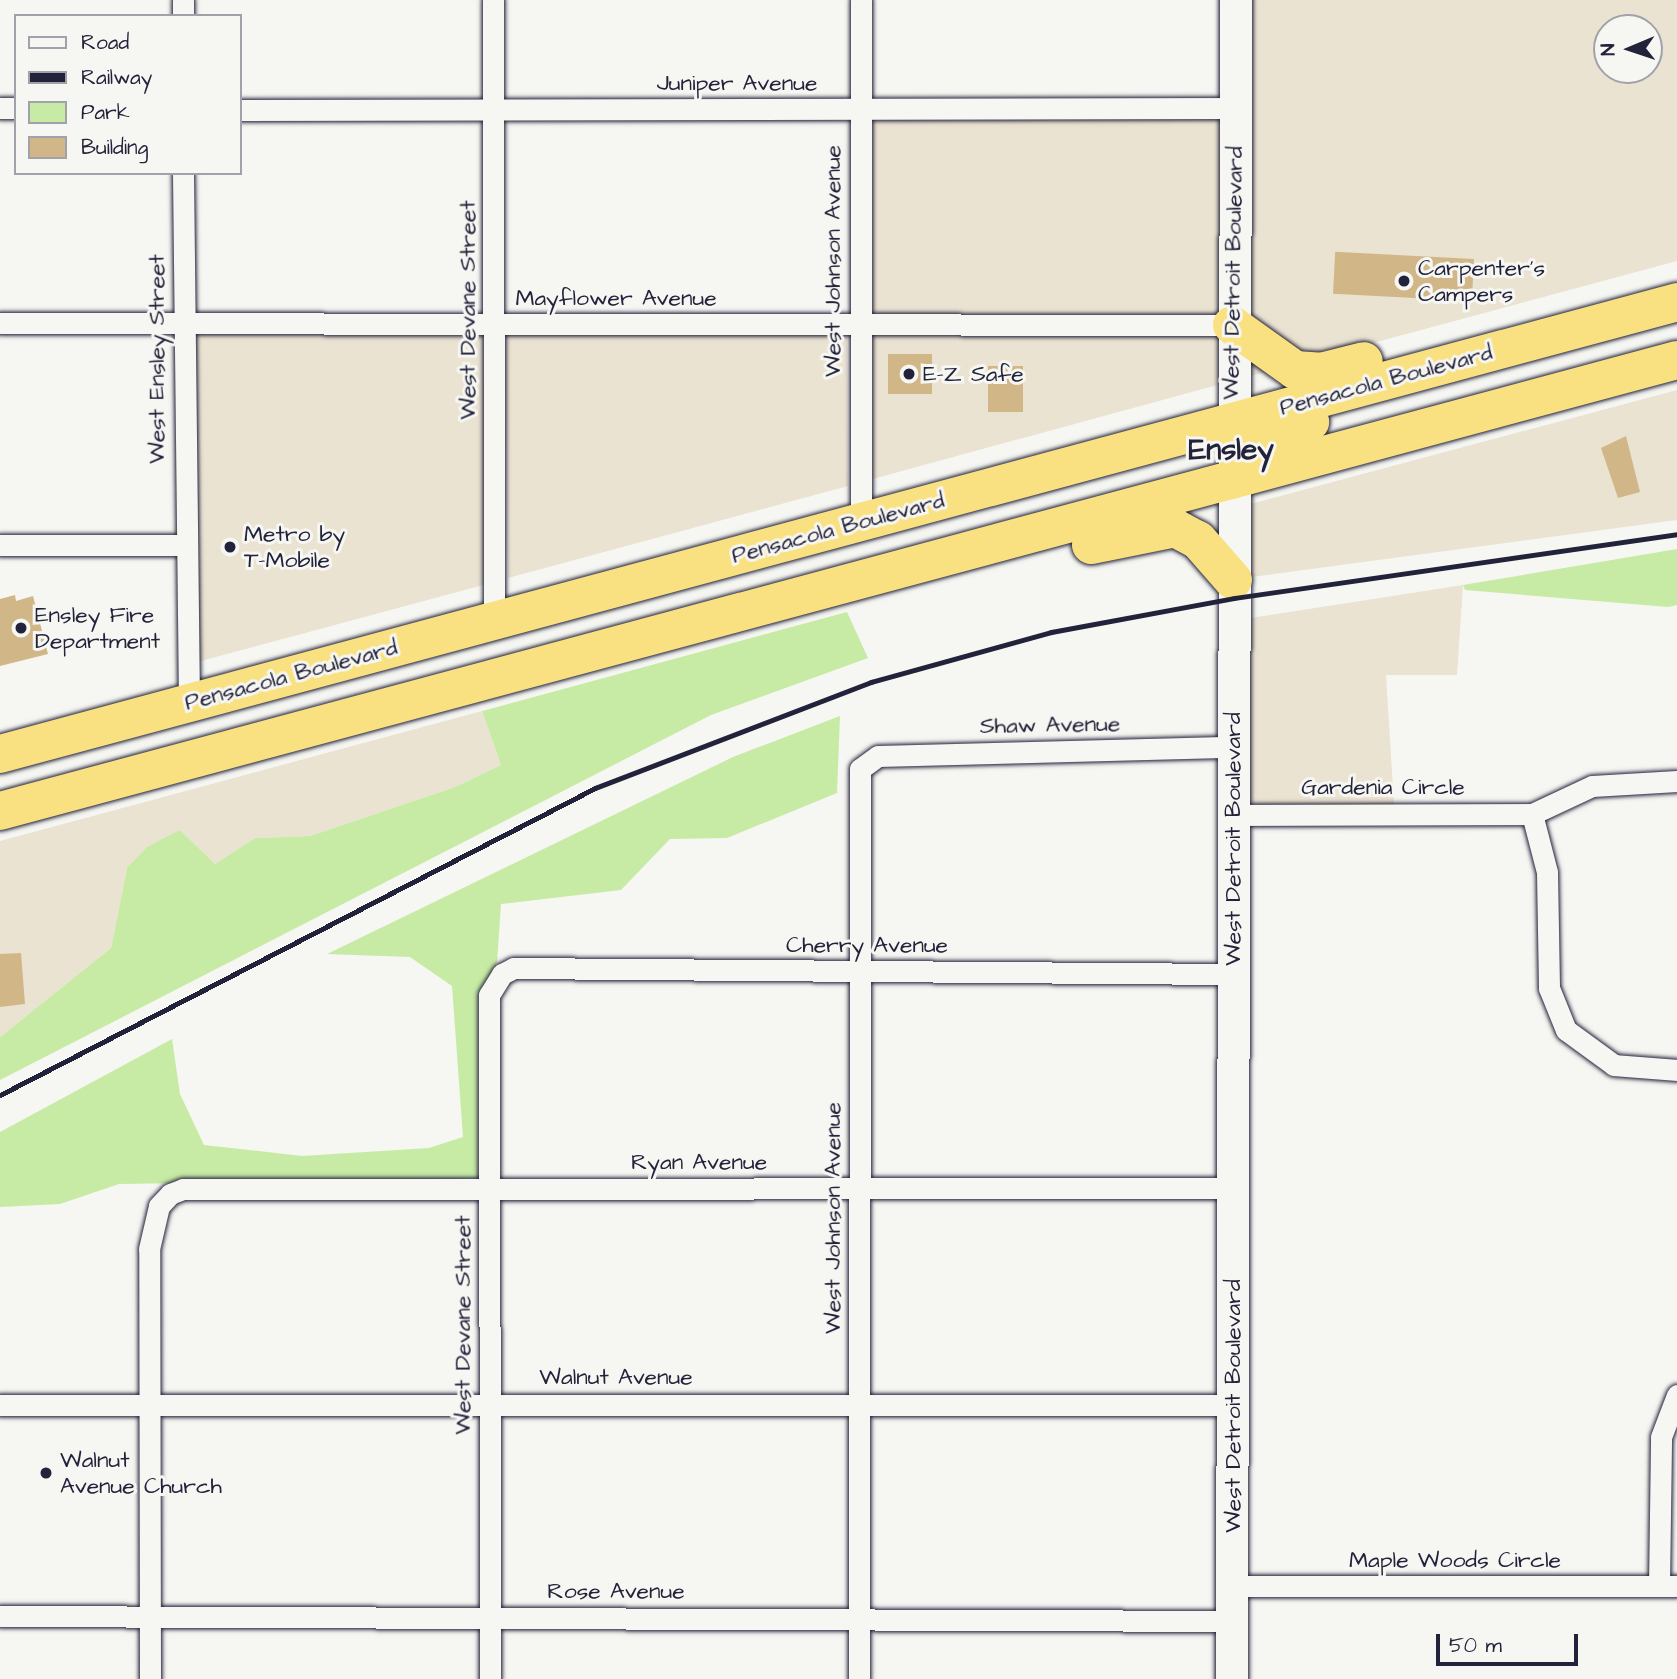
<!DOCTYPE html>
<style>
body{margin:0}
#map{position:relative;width:1677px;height:1679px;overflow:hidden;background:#f6f6f2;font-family:"Architects Daughter",sans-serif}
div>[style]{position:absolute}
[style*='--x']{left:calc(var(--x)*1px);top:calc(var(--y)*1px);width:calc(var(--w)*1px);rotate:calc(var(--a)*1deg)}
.built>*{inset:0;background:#ebe3d2;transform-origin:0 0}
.green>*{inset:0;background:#c7eba5}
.building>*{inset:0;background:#d1b788;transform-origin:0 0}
.roads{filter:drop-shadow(0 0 2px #22223b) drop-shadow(0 0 2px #22223b)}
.street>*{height:21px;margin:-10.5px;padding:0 10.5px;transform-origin:10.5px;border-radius:10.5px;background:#f6f6f2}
.secondary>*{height:32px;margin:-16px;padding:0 16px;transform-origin:16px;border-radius:16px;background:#f6f6f2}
.highway>*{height:38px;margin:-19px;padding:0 19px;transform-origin:19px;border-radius:19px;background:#f9e181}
.rail>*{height:5px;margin:-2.5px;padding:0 2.5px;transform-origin:2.5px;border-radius:2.5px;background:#22223b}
.dots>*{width:19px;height:19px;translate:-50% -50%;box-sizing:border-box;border:4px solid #f6f6f2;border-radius:50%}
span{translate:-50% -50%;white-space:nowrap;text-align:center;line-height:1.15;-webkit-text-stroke:6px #f6f6f2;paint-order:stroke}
.street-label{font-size:23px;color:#22223b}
.poi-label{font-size:23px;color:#22223b}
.left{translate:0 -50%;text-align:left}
.district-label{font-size:30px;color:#22223b;font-weight:700}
.legend{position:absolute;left:14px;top:14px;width:228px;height:161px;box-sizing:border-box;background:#f6f6f2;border:2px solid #a1a1a9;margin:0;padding:9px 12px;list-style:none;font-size:21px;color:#22223b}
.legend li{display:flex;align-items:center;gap:14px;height:35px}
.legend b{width:35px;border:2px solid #a1a1a9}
.north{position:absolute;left:1593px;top:14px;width:70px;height:70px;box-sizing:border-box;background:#f6f6f2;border:2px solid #a1a1a9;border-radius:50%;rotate:268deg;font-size:19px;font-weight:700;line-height:28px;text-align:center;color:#22223b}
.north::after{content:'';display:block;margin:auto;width:24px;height:32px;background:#22223b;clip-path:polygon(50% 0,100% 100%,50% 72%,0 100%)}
.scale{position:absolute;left:1436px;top:1634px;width:142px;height:32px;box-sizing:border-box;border:4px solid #22223b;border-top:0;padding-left:9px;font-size:21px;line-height:24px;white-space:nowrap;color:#22223b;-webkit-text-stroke:5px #f6f6f2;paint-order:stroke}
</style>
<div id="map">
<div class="built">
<div style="clip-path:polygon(evenodd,1247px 0,1677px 0,1677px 261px,1243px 378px,1247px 0,1607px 28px,1649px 28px,1649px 70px,1607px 70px,1607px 28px)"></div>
<div style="left:871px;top:118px;width:353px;height:197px"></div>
<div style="clip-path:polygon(847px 319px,848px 486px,508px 578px,505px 324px)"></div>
<div style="clip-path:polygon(483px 333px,487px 584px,197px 662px,193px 334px)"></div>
<div style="clip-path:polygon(869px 334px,1221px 335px,1221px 384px,869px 480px)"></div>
<div style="clip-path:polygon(1677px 390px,1677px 520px,1244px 578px,1243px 506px)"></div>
<div style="clip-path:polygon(1463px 585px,1457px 675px,1386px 675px,1394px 804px,1245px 805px,1244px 619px)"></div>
<div style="clip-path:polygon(482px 711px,501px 765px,455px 787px,310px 836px,255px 838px,215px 864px,180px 830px,127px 868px,111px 948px,0 1037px,0 841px)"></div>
</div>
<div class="green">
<div style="clip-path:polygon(1677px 549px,1677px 605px,1668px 607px,1465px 590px,1463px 585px)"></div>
<div style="clip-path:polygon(847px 612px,868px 658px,711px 715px,0 1080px,0 1037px,111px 948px,127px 868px,147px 847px,180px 830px,215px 864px,255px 838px,310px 836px,455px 787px,501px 765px,482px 711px)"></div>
<div style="clip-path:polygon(840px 716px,837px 793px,727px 838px,670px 839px,621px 890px,501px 904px,497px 963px,478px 995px,478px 1178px,119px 1184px,60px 1204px,0 1207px,0 1132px,172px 1039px,180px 1094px,204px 1145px,302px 1156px,429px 1148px,463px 1137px,452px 986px,410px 957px,327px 954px,733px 757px)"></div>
</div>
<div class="building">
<div style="left:1474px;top:259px;width:42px;height:139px;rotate:93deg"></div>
<div style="left:888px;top:354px;width:44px;height:40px"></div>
<div style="left:1023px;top:366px;width:46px;height:35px;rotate:90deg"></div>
<div style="clip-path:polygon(1626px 436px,1640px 492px,1618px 498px,1601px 448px)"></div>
<div style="clip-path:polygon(15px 595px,16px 601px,33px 596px,48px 654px,0 666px,0 599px)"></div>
<div style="clip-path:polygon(21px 953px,25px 1004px,0 1007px,0 954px)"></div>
</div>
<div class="roads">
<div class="street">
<div style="--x:493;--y:0;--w:620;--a:89.91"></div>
<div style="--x:861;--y:0;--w:522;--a:90"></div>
<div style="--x:183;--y:16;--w:16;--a:-90"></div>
<div style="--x:0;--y:108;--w:16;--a:0"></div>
<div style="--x:240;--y:110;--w:995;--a:-0.12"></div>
<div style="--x:183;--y:173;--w:530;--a:89.35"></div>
<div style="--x:0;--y:323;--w:1232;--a:0.09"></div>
<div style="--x:0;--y:545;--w:183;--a:0"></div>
<div style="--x:1677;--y:781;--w:85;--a:176.6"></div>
<div style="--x:1592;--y:786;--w:66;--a:155"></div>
<div style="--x:1532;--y:814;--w:60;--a:75.5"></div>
<div style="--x:1547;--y:872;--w:116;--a:89"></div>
<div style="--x:1549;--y:988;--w:45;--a:68"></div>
<div style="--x:1566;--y:1030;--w:59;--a:36.1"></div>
<div style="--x:1614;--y:1065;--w:63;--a:4.5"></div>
<div style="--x:1234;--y:815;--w:298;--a:-0.2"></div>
<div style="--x:0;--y:1405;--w:1232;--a:0"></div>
<div style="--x:1233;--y:1586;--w:444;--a:0"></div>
<div style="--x:1659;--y:1586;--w:149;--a:-89.2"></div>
<div style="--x:1661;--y:1437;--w:45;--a:-69.1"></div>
<div style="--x:0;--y:1616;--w:1232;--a:0.23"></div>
<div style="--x:150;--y:1679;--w:430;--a:-90.1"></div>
<div style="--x:149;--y:1249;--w:44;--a:-76.9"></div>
<div style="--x:159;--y:1206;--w:16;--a:-47"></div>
<div style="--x:170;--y:1194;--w:14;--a:-21"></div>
<div style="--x:183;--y:1189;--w:1050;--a:-0.05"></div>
<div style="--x:490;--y:1679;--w:684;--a:-90.08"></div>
<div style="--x:489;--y:995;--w:25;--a:-58"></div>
<div style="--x:502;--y:974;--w:13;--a:-27"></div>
<div style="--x:514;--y:968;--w:720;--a:0.48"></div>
<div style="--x:859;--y:1679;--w:910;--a:-89.94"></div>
<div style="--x:860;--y:769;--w:22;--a:-36"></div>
<div style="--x:878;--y:756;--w:355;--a:-1.5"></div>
</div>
<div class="secondary">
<div style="--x:1232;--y:1679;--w:1679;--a:-89.86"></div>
</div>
<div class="highway">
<div style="--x:1232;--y:325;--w:77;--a:35.5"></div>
<div style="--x:1295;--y:370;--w:26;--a:4"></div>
<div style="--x:1321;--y:372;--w:44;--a:-14.3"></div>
<div style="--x:1232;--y:480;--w:39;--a:-60"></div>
<div style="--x:1252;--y:446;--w:63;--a:-22.5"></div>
<div style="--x:1091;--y:545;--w:86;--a:-11.4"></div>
<div style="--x:1175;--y:528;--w:26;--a:28"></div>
<div style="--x:1198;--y:540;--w:53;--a:48.8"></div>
<div style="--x:0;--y:754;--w:1737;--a:-15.08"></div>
<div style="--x:0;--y:811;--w:1737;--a:-15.05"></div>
</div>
</div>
<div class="rail">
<div style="--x:0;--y:1095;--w:670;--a:-27.29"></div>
<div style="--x:595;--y:788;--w:296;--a:-21"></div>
<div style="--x:871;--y:682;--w:187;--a:-15.5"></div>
<div style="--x:1051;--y:632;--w:186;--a:-10.5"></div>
<div style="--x:1234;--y:598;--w:448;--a:-8.2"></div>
</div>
<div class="dots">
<div style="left:1404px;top:281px;background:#22223b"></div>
<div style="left:909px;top:374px;background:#22223b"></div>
<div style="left:230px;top:547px;background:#22223b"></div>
<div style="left:21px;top:628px;background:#22223b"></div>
<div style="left:46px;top:1473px;background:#22223b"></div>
</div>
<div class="street-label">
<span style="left:737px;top:83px">Juniper Avenue</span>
<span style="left:833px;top:261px;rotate:-90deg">West Johnson Avenue</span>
<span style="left:1233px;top:273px;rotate:-89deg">West Detroit Boulevard</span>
<span style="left:616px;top:298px">Mayflower Avenue</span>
<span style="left:468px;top:310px;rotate:-90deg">West Devane Street</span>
<span style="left:157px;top:359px;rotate:-90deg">West Ensley Street</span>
<span style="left:1386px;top:380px;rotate:-15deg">Pensacola Boulevard</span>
<span style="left:838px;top:528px;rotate:-15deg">Pensacola Boulevard</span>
<span style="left:291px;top:675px;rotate:-15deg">Pensacola Boulevard</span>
<span style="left:1050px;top:725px;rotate:-1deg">Shaw Avenue</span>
<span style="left:1383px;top:787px">Gardenia Circle</span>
<span style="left:1233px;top:839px;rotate:-90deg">West Detroit Boulevard</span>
<span style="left:867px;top:945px">Cherry Avenue</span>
<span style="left:699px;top:1162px">Ryan Avenue</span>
<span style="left:833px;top:1218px;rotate:-90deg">West Johnson Avenue</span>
<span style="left:463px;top:1325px;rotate:-90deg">West Devane Street</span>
<span style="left:616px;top:1377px">Walnut Avenue</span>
<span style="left:1233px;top:1406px;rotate:-90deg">West Detroit Boulevard</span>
<span style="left:1455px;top:1560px">Maple Woods Circle</span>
<span style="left:616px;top:1591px">Rose Avenue</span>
</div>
<div class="poi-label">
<span class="left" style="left:1418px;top:281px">Carpenter's<br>Campers</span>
<span class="left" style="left:923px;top:374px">E-Z Safe</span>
<span class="left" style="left:244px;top:547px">Metro by<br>T-Mobile</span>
<span class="left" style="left:35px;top:628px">Ensley Fire<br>Department</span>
<span class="left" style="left:60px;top:1473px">Walnut<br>Avenue Church</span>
</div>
<div class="district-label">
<span style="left:1231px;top:450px">Ensley</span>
</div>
<ul class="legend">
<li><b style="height:9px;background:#f6f6f2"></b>Road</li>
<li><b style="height:9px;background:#22223b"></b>Railway</li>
<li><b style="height:19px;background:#c7eba5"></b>Park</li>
<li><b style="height:19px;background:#d1b788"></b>Building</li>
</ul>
<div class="north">N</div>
<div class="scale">50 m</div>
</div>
